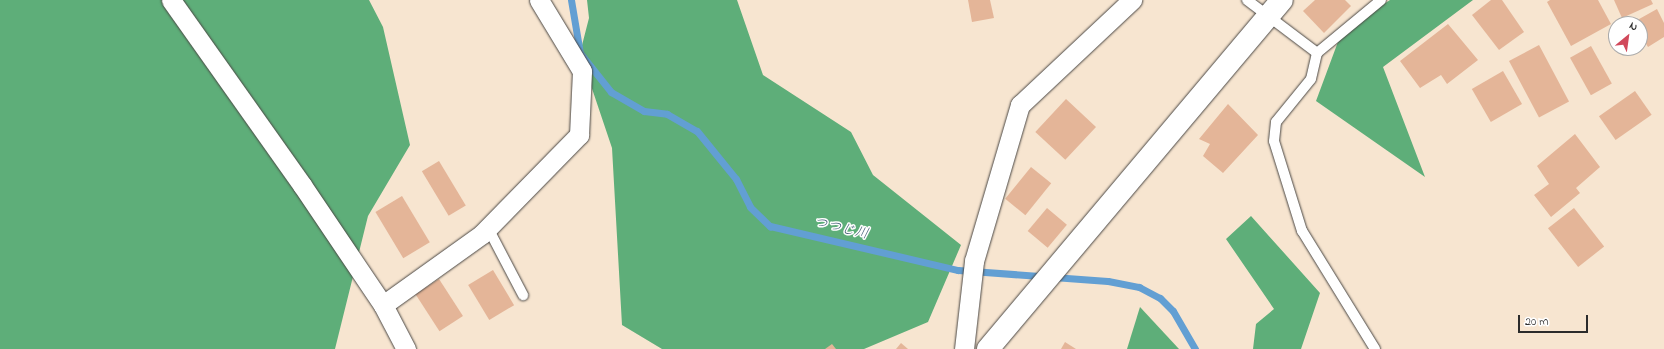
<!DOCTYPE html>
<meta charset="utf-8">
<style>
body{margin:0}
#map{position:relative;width:1664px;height:349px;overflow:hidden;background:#f7e5d0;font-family:"Indie Flower","Klee One",sans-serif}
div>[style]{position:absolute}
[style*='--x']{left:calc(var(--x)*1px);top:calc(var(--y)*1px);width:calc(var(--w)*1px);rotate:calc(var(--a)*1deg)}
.forest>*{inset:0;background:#5eae79}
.stream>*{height:7px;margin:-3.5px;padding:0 3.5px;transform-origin:3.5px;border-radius:3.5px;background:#629fd3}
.building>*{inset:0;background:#e4b598;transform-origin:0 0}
.roads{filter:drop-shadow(0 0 1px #4a4744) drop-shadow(0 0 1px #4a4744)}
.lane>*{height:10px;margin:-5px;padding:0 5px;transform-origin:5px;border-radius:5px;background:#fff}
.street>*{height:19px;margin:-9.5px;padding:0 9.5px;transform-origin:9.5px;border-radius:9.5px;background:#fff}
.secondary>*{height:22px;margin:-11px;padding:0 11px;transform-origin:11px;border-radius:11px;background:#fff}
span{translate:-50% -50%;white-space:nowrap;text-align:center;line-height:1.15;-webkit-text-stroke:3px #fff;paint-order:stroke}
.water-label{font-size:14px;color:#445f77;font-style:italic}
.north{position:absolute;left:1608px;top:16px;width:40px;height:40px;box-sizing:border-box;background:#fff;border:1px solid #aaa;border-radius:50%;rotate:29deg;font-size:11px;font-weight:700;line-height:16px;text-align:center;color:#2b2b2b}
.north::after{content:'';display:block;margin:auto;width:14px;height:18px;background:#d1495b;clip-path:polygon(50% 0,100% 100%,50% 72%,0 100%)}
.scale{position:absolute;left:1518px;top:315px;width:70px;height:18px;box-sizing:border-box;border:2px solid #2b2b2b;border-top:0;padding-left:5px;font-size:12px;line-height:14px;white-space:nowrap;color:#2b2b2b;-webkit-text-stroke:3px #fff;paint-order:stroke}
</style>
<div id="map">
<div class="forest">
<div style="clip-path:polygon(0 0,369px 0,383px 27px,410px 145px,368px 216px,335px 349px,0 349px)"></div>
<div style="clip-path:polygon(587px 0,737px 0,763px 75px,851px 132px,873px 175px,961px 245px,928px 322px,864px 349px,662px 349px,622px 325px,612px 148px,580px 53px,589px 18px)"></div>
<div style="clip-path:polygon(1390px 0,1473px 0,1383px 67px,1425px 177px,1316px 101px,1342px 31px)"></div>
<div style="clip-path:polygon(1251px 216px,1320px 293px,1301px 349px,1253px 349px,1256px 324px,1274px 309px,1226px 239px)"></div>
<div style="clip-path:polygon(1140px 307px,1179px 349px,1127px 349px)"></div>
</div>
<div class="stream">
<div style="--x:571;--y:0;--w:54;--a:80.4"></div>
<div style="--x:580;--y:53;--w:50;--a:51.5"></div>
<div style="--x:611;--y:92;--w:38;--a:30"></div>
<div style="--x:644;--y:111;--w:23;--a:7"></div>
<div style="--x:667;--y:114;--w:34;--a:30"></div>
<div style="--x:697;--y:131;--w:62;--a:50.9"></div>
<div style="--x:736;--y:179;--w:31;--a:63"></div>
<div style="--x:750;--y:207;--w:28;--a:44"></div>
<div style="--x:770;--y:226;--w:193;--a:13.2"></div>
<div style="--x:958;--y:270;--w:150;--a:4.2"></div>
<div style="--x:1108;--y:281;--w:32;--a:11"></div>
<div style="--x:1139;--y:287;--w:24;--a:28"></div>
<div style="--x:1160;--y:298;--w:18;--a:45"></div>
<div style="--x:1173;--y:311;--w:44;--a:59.9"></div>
</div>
<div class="building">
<div style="clip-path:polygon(968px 0,990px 0,994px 18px,972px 22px)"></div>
<div style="clip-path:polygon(1315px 0,1345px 0,1351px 6px,1324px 33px,1303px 11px)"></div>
<div style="clip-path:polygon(1491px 0,1502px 0,1524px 32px,1499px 50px,1472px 15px)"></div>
<div style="clip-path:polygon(1550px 0,1598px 0,1611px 24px,1571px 46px,1547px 2px)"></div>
<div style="clip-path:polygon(1614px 0,1651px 0,1653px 4px,1622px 18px)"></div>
<div style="clip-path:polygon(1657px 9px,1664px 23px,1664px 37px,1648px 47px,1640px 34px,1640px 24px,1632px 23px)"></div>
<div style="clip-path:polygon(1448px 24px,1478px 60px,1447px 84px,1441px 75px,1420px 88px,1400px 61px)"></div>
<div style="left:1539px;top:45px;width:64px;height:34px;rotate:62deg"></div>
<div style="left:1591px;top:46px;width:43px;height:24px;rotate:61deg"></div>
<div style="left:1503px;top:71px;width:38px;height:36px;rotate:60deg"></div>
<div style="left:1635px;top:91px;width:29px;height:44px;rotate:55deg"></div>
<div style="left:1066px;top:99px;width:41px;height:45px;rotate:43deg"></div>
<div style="clip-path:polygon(1228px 104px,1258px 135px,1223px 173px,1203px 156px,1210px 144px,1199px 139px)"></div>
<div style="clip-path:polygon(1575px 134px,1600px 167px,1576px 188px,1580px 193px,1551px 217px,1534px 195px,1549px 184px,1537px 166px)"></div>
<div style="left:439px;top:161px;width:52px;height:20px;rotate:59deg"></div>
<div style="left:1031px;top:167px;width:26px;height:41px;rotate:39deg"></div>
<div style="left:402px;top:196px;width:54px;height:31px;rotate:59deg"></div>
<div style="left:1047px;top:208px;width:26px;height:30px;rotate:40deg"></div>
<div style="left:1574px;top:208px;width:49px;height:33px;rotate:52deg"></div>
<div style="left:493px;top:270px;width:41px;height:29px;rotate:59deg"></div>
<div style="left:439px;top:279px;width:44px;height:28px;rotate:57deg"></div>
<div style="clip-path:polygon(1065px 342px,1076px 349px,1061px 349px)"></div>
<div style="clip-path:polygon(901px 343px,908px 349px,896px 349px)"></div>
<div style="clip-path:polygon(832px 344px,836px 349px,825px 349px)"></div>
</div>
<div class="roads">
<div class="lane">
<div style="--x:1247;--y:0;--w:88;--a:37.1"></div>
<div style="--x:488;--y:228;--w:76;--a:62.4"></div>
<div style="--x:1375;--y:349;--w:139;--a:-121.7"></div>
<div style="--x:1302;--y:231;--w:94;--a:-107.3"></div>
<div style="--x:1274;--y:141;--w:19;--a:-84"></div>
<div style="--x:1276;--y:122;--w:55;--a:-50.9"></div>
<div style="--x:1311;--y:79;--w:27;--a:-77"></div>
<div style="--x:1317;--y:53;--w:83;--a:-39.6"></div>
</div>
<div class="street">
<div style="--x:171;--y:0;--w:227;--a:54.7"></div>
<div style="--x:302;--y:185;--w:145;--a:56"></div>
<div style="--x:383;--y:305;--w:50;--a:62.4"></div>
<div style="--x:383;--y:305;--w:122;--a:-35.6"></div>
<div style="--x:482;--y:234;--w:139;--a:-45.6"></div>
<div style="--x:579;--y:135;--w:64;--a:-87.3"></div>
<div style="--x:582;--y:71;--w:83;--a:-121.2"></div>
<div style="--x:964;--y:349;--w:89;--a:-83.5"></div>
<div style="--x:974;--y:261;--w:163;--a:-73.6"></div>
<div style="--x:1020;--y:105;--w:154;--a:-43.2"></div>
</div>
<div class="secondary">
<div style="--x:988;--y:349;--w:456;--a:-49.9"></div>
</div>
</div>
<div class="water-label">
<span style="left:841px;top:229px;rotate:13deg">つつじ川</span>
</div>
<div class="north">N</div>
<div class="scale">20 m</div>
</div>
